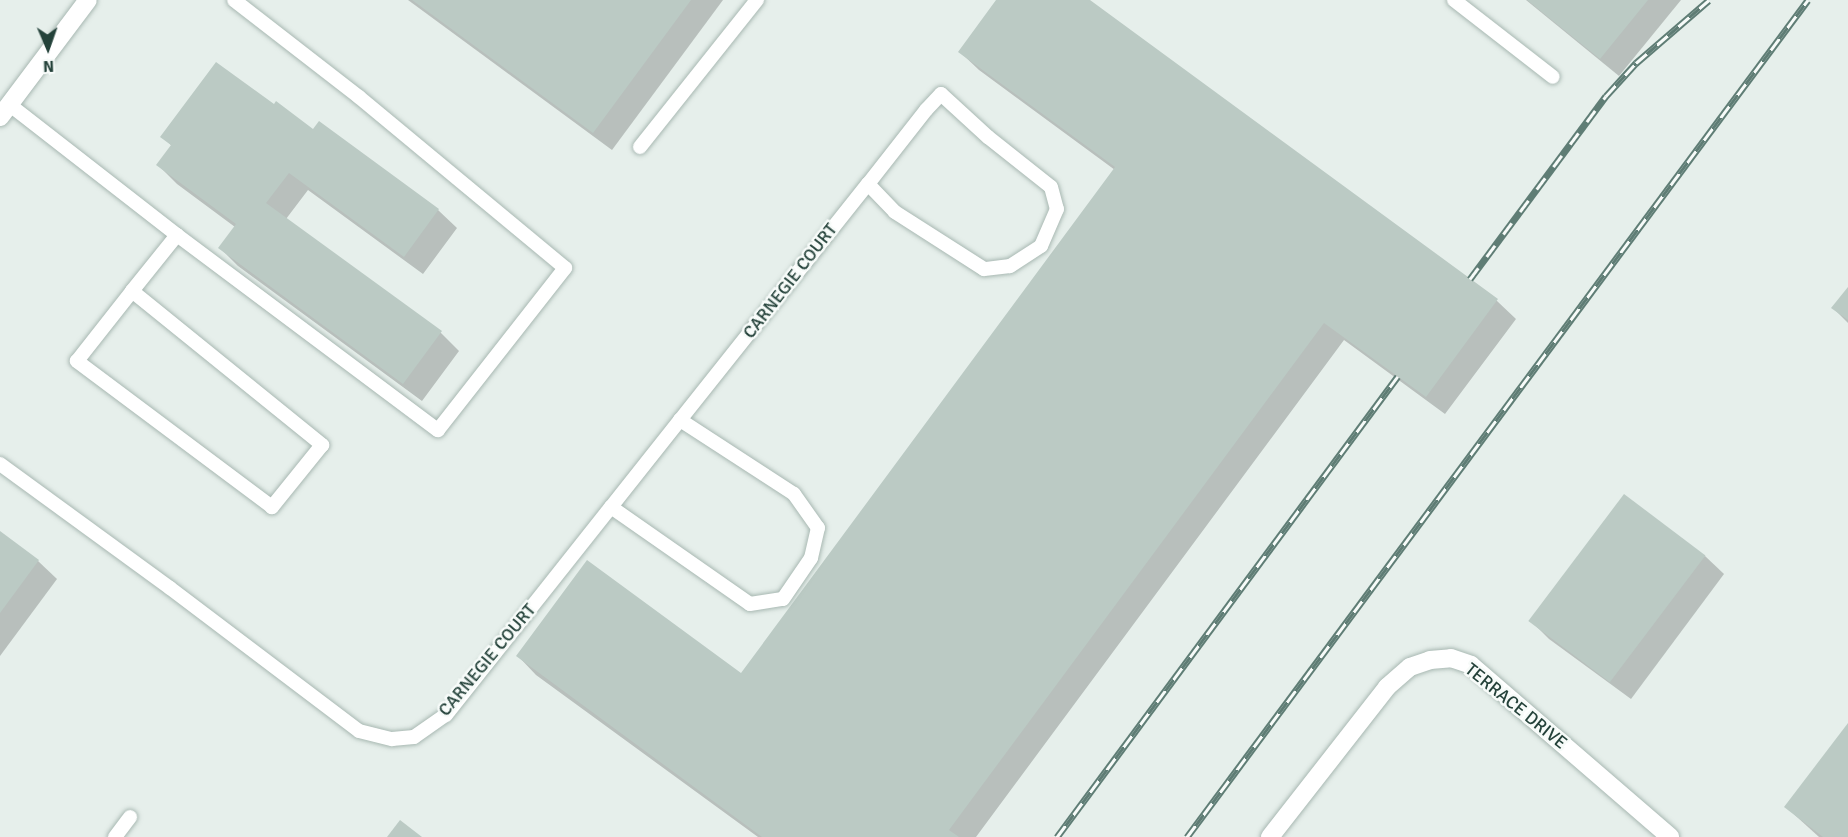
<!DOCTYPE html>
<style>
body{margin:0}
#map{position:relative;width:1848px;height:837px;overflow:hidden;background:#e6efeb;font-family:Signika,sans-serif}
div>[style]{position:absolute}
[style*='--x']{left:calc(var(--x)*1px);top:calc(var(--y)*1px);width:calc(var(--w)*1px);rotate:calc(var(--a)*1deg)}
.shadow>*{inset:0;background:#0003}
.building>*{inset:0;background:#bbcac4;transform-origin:0 0}
.roads{filter:drop-shadow(0 0 2px #a8b8b2) drop-shadow(0 0 2px #a8b8b2)}
.service>*{height:14px;margin:-7px;padding:0 7px;transform-origin:7px;border-radius:7px;background:#fff}
.minor>*{height:18px;margin:-9px;padding:0 9px;transform-origin:9px;border-radius:9px;background:#fff}
.tertiary>*{height:18px;margin:-9px;padding:0 9px;transform-origin:9px;border-radius:9px;background:#fff}
.rail>*{height:7px;margin-top:-3.5px;transform-origin:0;background:repeating-linear-gradient(90deg,#f7fbf9 0 14px,#5f7d75 0 28px);box-sizing:border-box;border-block:2px solid #5f7d75}
span{translate:-50% -50%;white-space:nowrap;text-align:center;line-height:1.15;-webkit-text-stroke:5px #f7fbf9;paint-order:stroke}
.street-label{font-size:18px;color:#24423a}
.north{position:absolute;left:18px;top:18px;width:60px;height:60px;-webkit-text-stroke:4px #f7fbf9;paint-order:stroke;rotate:178deg;font-size:16px;font-weight:700;line-height:24px;text-align:center;color:#24423a}
.north::after{content:'';display:block;margin:auto;width:21px;height:27px;background:#24423a;clip-path:polygon(50% 0,100% 100%,50% 72%,0 100%)}
</style>
<div id="map">
<div class="shadow">
<div style="clip-path:polygon(408px 0,723px 0,612px 150px)"></div>
<div style="clip-path:polygon(998px 0,1087px 0,1497px 301px,1516px 319px,1445px 414px,1344px 340px,976px 837px,758px 837px,536px 675px,518px 656px,741px 675px,1115px 170px,979px 70px,960px 52px)"></div>
<div style="clip-path:polygon(1526px 0,1681px 0,1619px 76px)"></div>
<div style="clip-path:polygon(274px 107px,438px 210px,457px 228px,423px 274px,308px 190px,286px 219px,441px 333px,459px 351px,422px 401px,238px 266px,220px 248px,235px 227px,177px 184px,158px 165px,172px 146px,162px 137px)"></div>
<div style="clip-path:polygon(1848px 289px,1848px 323px,1833px 308px)"></div>
<div style="clip-path:polygon(0 533px,38px 561px,57px 579px,0 656px)"></div>
<div style="clip-path:polygon(1705px 556px,1724px 574px,1631px 699px,1549px 639px,1531px 621px)"></div>
<div style="clip-path:polygon(1848px 725px,1848px 837px,1819px 837px,1786px 807px)"></div>
</div>
<div class="building">
<div style="clip-path:polygon(412px 0,691px 0,593px 133px)"></div>
<div style="clip-path:polygon(996px 0,1090px 0,1498px 299px,1426px 397px,1324px 323px,949px 830px,959px 837px,762px 837px,516px 656px,587px 560px,741px 673px,1115px 167px,958px 52px)"></div>
<div style="clip-path:polygon(1527px 0,1648px 0,1600px 59px)"></div>
<div style="clip-path:polygon(216px 62px,274px 104px,276px 101px,313px 129px,319px 121px,439px 209px,404px 257px,289px 173px,266px 203px,442px 331px,403px 384px,218px 248px,236px 224px,156px 165px,171px 145px,160px 137px)"></div>
<div style="clip-path:polygon(1848px 287px,1848px 320px,1831px 308px)"></div>
<div style="left:1624px;top:494px;width:102px;height:159px;rotate:37deg"></div>
<div style="clip-path:polygon(0 531px,39px 560px,0 613px)"></div>
<div style="clip-path:polygon(1848px 723px,1848px 837px,1823px 837px,1784px 807px)"></div>
<div style="clip-path:polygon(400px 820px,422px 837px,387px 837px)"></div>
</div>
<div class="roads">
<div class="service">
<div style="--x:1454;--y:0;--w:125;--a:37.9"></div>
<div style="--x:10;--y:105;--w:212;--a:37.9"></div>
<div style="--x:177;--y:235;--w:326;--a:36.8"></div>
<div style="--x:438;--y:430;--w:206;--a:-51.9"></div>
<div style="--x:565;--y:268;--w:268;--a:-140.3"></div>
<div style="--x:359;--y:97;--w:158;--a:-142.2"></div>
<div style="--x:640;--y:147;--w:188;--a:-51.5"></div>
<div style="--x:132;--y:291;--w:245;--a:39"></div>
<div style="--x:322;--y:445;--w:80;--a:128.9"></div>
<div style="--x:272;--y:507;--w:244;--a:-143.2"></div>
<div style="--x:77;--y:361;--w:89;--a:-51.8"></div>
<div style="--x:132;--y:291;--w:72;--a:-51.2"></div>
<div style="--x:0;--y:464;--w:210;--a:36.1"></div>
<div style="--x:170;--y:588;--w:237;--a:37.1"></div>
<div style="--x:359;--y:731;--w:34;--a:14"></div>
<div style="--x:392;--y:739;--w:22;--a:-5"></div>
<div style="--x:414;--y:737;--w:39;--a:-35"></div>
<div style="--x:446;--y:715;--w:265;--a:-51.6"></div>
<div style="--x:611;--y:507;--w:111;--a:-51.6"></div>
<div style="--x:680;--y:420;--w:302;--a:-51.5"></div>
<div style="--x:868;--y:184;--w:94;--a:-51.9"></div>
<div style="--x:926;--y:110;--w:22;--a:-47"></div>
<div style="--x:941;--y:94;--w:64;--a:42.5"></div>
<div style="--x:988;--y:137;--w:80;--a:38.4"></div>
<div style="--x:1051;--y:187;--w:23;--a:75"></div>
<div style="--x:1057;--y:209;--w:40;--a:113.4"></div>
<div style="--x:1041;--y:246;--w:37;--a:147"></div>
<div style="--x:1010;--y:266;--w:26;--a:173"></div>
<div style="--x:984;--y:269;--w:106;--a:-147.4"></div>
<div style="--x:895;--y:212;--w:39;--a:-134"></div>
<div style="--x:611;--y:507;--w:169;--a:34.9"></div>
<div style="--x:750;--y:604;--w:33;--a:-9"></div>
<div style="--x:783;--y:599;--w:50;--a:-55.7"></div>
<div style="--x:811;--y:558;--w:31;--a:-77"></div>
<div style="--x:818;--y:528;--w:42;--a:-125.2"></div>
<div style="--x:794;--y:494;--w:136;--a:-147"></div>
<div style="--x:115;--y:837;--w:25;--a:-53"></div>
</div>
<div class="minor">
<div style="--x:1270;--y:837;--w:190;--a:-52"></div>
<div style="--x:1387;--y:687;--w:30;--a:-41"></div>
<div style="--x:1410;--y:667;--w:21;--a:-19"></div>
<div style="--x:1430;--y:660;--w:21;--a:-5"></div>
<div style="--x:1451;--y:658;--w:21;--a:19"></div>
<div style="--x:1471;--y:665;--w:263;--a:40.8"></div>
</div>
<div class="tertiary">
<div style="--x:0;--y:117;--w:146;--a:-53.1"></div>
</div>
</div>
<div class="rail">
<div style="--x:1470;--y:279;--w:228;--a:-53.4"></div>
<div style="--x:1606;--y:96;--w:45;--a:-47.7"></div>
<div style="--x:1636;--y:63;--w:96;--a:-40.8"></div>
<div style="--x:1057;--y:837;--w:573;--a:-53.51"></div>
<div style="--x:1187;--y:837;--w:1042;--a:-53.43"></div>
</div>
<div class="street-label">
<span style="left:790px;top:281px;rotate:-52deg">CARNEGIE COURT</span>
<span style="left:487px;top:660px;rotate:-50deg">CARNEGIE COURT</span>
<span style="left:1516px;top:706px;rotate:39deg">TERRACE DRIVE</span>
</div>
<div class="north">N</div>
</div>
